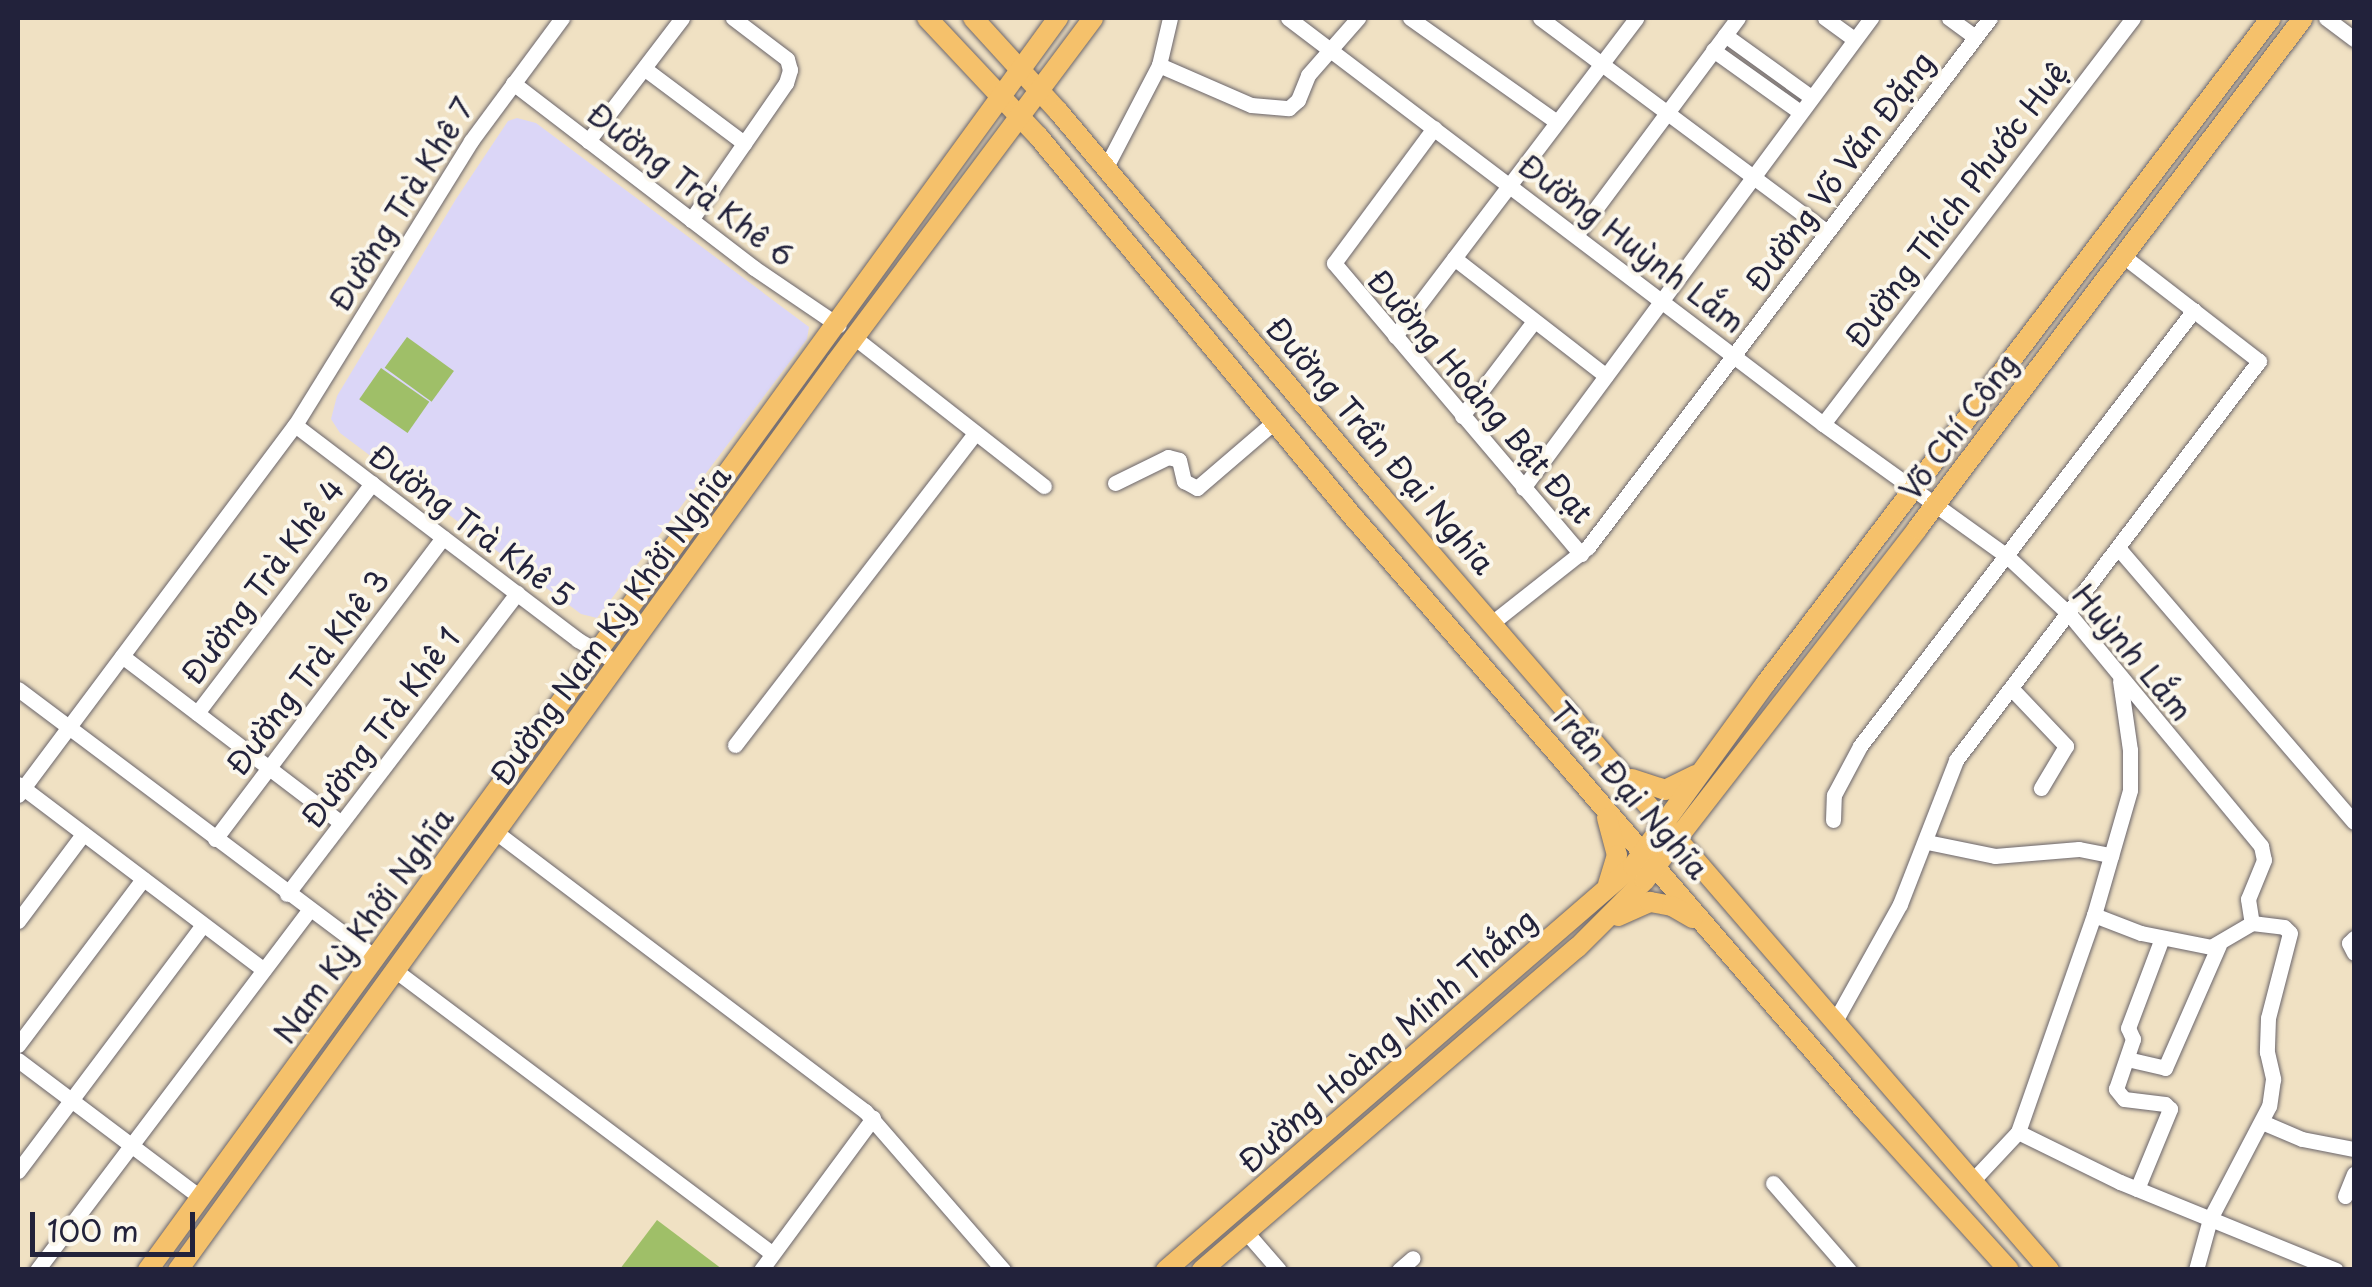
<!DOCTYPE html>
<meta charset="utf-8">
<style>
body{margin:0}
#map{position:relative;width:2372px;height:1287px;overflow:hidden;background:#f0e1c3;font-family:"Playpen Sans",sans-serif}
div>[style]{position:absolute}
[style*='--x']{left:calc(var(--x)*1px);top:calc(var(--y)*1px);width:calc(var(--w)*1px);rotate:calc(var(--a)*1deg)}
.built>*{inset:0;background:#dbd6f7}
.green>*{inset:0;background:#9fbf68;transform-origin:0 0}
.roads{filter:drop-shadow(0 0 2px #6a656b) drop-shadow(0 0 2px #6a656b)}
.minor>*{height:15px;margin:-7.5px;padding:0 7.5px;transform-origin:7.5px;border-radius:7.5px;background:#fff}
.major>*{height:20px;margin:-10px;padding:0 10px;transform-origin:10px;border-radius:10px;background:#f5c16b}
span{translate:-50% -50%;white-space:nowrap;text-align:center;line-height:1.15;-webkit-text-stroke:8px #fbf7ec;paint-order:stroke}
.street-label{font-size:30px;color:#22223b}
.frame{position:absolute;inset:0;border:20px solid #22223b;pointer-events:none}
.scale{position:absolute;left:30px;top:1212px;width:165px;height:45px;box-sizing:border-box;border:5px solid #22223b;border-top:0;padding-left:12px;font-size:30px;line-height:35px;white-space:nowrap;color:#22223b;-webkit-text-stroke:8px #fbf7ec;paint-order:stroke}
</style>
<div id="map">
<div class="built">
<div style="clip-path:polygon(517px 118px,536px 123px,809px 327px,807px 339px,597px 618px,581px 614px,340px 433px,331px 419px,337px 396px,456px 199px,508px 121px)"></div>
</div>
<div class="green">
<div style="left:407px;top:337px;width:58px;height:38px;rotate:36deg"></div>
<div style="left:381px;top:368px;width:59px;height:38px;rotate:35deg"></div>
<div style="clip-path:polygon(657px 1220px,722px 1269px,620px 1269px)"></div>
</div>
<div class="roads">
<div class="minor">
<div style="--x:1288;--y:18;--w:672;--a:37.19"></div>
<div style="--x:1823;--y:424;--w:228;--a:35.7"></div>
<div style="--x:2008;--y:557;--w:85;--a:43.1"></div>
<div style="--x:2070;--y:615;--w:300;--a:50.4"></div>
<div style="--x:2261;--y:846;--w:14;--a:78"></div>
<div style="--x:2264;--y:860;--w:42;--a:112.3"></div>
<div style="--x:2248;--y:899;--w:24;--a:81"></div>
<div style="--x:1410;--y:18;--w:180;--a:35.3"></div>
<div style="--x:1540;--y:18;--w:358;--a:36.7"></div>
<div style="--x:1825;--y:18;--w:36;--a:36"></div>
<div style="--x:1949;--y:18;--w:32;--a:36"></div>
<div style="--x:2326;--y:18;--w:35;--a:37"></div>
<div style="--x:1725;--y:35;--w:106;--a:35.8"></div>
<div style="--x:1713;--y:50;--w:107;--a:35.5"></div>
<div style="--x:1159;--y:65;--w:100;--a:23.5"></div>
<div style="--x:1251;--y:105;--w:38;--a:5"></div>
<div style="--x:1289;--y:108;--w:12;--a:-42"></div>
<div style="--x:1298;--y:100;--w:27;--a:-68"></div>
<div style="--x:1308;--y:75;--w:76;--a:-48.7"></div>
<div style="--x:645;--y:69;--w:124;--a:36.8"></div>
<div style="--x:513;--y:83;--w:304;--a:37.5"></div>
<div style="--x:754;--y:268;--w:102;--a:34.2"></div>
<div style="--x:1434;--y:128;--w:168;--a:126.5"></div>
<div style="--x:1334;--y:263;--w:382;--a:49.7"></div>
<div style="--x:588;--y:141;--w:155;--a:-52.6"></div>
<div style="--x:1106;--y:167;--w:115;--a:-62.5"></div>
<div style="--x:1159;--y:65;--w:48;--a:-76.8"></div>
<div style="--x:691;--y:220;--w:167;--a:-55.3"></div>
<div style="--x:786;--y:83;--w:14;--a:-73"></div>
<div style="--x:790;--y:70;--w:11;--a:-105"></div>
<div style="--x:787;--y:59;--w:68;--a:-142.8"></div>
<div style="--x:1576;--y:235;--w:271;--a:-53.3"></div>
<div style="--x:1454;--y:258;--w:192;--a:37.8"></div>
<div style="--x:1395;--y:336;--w:399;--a:-52.8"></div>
<div style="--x:855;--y:338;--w:240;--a:38.1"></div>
<div style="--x:1462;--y:416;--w:119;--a:-52.8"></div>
<div style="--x:1823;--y:424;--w:511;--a:-52.64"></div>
<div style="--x:295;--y:425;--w:355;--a:37.2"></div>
<div style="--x:578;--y:640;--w:34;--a:30"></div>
<div style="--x:1115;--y:483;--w:59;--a:-26.1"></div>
<div style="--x:1168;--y:457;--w:11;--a:15"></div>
<div style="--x:1179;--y:460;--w:22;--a:77"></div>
<div style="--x:1184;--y:481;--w:15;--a:28"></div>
<div style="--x:1197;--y:488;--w:101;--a:-40.6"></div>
<div style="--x:1523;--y:488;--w:585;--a:-53.48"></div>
<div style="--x:2119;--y:549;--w:360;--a:49.3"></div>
<div style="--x:1493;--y:622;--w:121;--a:-38.3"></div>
<div style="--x:1588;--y:547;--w:664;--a:-52.77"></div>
<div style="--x:122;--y:656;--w:275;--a:37.3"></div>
<div style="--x:2011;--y:688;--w:80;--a:46.5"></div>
<div style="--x:2066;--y:746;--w:49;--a:120.8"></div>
<div style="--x:18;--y:689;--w:448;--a:36.9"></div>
<div style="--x:197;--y:713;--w:289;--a:-52.7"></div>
<div style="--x:735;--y:745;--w:394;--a:-52.4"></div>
<div style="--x:18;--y:784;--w:308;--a:37.1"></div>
<div style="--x:18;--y:795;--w:462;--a:-53.2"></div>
<div style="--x:295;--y:425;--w:334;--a:-58.2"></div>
<div style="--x:471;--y:141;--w:153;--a:-53.5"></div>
<div style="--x:1833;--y:820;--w:25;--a:-88"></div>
<div style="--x:1834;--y:795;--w:55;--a:-62"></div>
<div style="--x:1860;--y:746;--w:549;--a:-52.55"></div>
<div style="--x:497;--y:833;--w:461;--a:37.1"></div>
<div style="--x:865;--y:1111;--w:211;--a:49"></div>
<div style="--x:215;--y:839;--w:378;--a:-52.9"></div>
<div style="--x:1927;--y:842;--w:69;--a:11.6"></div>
<div style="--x:1995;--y:856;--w:84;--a:-4.8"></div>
<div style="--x:2079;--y:849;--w:33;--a:11"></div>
<div style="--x:287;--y:894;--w:379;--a:-52.6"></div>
<div style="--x:2094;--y:915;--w:50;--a:21"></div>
<div style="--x:2141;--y:933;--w:71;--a:11.3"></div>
<div style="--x:2211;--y:947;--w:48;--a:-30.3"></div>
<div style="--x:2252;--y:923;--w:32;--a:7"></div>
<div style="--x:2284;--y:927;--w:8;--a:45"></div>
<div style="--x:2290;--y:933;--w:88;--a:104.5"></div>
<div style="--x:2268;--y:1018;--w:34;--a:92"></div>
<div style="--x:2267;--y:1052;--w:28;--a:77"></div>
<div style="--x:2273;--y:1079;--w:27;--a:98"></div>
<div style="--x:2269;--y:1106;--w:127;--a:117.6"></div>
<div style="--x:2210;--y:1219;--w:53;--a:105.4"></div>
<div style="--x:18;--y:921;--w:109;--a:-53.2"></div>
<div style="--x:2354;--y:938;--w:7;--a:135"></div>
<div style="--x:2349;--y:943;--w:11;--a:63"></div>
<div style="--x:396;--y:971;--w:470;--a:36.9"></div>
<div style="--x:1835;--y:1021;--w:134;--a:-60.9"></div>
<div style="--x:1900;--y:904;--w:155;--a:-68.7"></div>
<div style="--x:1956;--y:760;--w:501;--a:-52.79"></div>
<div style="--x:2259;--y:361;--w:172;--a:-142.3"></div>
<div style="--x:18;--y:1045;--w:208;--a:-53"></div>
<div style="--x:2127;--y:1059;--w:39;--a:13"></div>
<div style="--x:2165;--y:1068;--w:134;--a:-66.3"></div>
<div style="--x:18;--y:1060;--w:229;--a:37"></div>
<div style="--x:2262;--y:1122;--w:43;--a:23"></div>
<div style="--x:2302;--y:1139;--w:53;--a:10.9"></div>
<div style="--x:2018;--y:1132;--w:114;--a:26.1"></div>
<div style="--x:2120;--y:1182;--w:233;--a:22.2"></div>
<div style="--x:18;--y:1171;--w:308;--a:-53.1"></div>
<div style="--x:1973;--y:1180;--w:66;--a:-46.8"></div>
<div style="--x:2018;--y:1132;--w:230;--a:-70.7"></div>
<div style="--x:2094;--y:915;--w:130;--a:-73.9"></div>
<div style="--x:2130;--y:790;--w:40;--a:-90"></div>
<div style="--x:2130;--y:750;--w:70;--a:-98.2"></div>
<div style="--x:1773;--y:1183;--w:116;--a:48.9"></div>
<div style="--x:2137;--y:1189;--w:87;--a:-67.6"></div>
<div style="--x:2170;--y:1109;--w:7;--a:-135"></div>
<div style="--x:2165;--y:1104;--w:41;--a:-173"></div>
<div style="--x:2124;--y:1099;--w:13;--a:-129"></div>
<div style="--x:2116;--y:1089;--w:53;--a:-71.2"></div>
<div style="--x:2133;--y:1039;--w:12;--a:-114"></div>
<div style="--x:2128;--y:1028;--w:96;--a:-69.3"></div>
<div style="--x:2345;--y:1196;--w:24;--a:-68"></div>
<div style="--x:1246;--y:1232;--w:50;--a:49"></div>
<div style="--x:37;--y:1270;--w:451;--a:-52.9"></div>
<div style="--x:761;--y:1270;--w:189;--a:-53.6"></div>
<div style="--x:1399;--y:1270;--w:18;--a:-41"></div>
</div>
<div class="major">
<div style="--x:927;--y:18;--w:162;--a:46.8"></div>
<div style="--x:1038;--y:136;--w:499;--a:50.4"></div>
<div style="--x:1356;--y:520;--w:784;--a:49.24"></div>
<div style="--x:1868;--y:1114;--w:210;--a:47.9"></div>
<div style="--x:973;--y:18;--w:126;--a:47.6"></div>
<div style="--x:1058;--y:111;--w:504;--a:49.99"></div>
<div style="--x:1382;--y:497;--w:1021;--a:49.21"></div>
<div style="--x:1632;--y:779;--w:35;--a:18"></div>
<div style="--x:1665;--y:790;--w:34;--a:-26"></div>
<div style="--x:1607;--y:818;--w:38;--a:75"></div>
<div style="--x:1617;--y:855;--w:31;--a:107"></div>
<div style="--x:1618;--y:916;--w:35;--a:-24"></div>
<div style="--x:1650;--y:902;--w:22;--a:10"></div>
<div style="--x:1672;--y:906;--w:24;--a:30"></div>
<div style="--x:148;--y:1270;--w:1548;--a:-53.99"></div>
<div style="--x:178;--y:1270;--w:1121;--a:-54.07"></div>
<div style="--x:836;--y:362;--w:429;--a:-53.2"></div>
<div style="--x:1166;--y:1270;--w:617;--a:-40.86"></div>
<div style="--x:1633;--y:866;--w:226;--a:-54"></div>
<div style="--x:1766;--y:683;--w:835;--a:-52.79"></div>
<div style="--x:1202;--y:1270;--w:494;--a:-40.7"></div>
<div style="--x:1577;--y:948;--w:96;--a:-45"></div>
<div style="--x:1645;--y:880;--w:444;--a:-52.2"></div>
<div style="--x:1917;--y:529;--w:640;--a:-52.93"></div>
</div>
</div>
<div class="street-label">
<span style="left:1839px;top:171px;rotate:-53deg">Đường Võ Văn Đặng</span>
<span style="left:691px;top:184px;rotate:37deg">Đường Trà Khê 6</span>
<span style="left:401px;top:204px;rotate:-58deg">Đường Trà Khê 7</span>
<span style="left:1956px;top:204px;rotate:-53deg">Đường Thích Phước Huệ</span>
<span style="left:1632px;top:243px;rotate:37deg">Đường Huỳnh Lắm</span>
<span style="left:1481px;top:396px;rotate:49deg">Đường Hoàng Bật Đạt</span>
<span style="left:1958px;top:426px;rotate:-53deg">Võ Chí Công</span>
<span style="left:1381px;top:445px;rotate:49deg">Đường Trần Đại Nghĩa</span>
<span style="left:472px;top:525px;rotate:37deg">Đường Trà Khê 5</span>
<span style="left:262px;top:581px;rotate:-53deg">Đường Trà Khê 4</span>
<span style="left:610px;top:625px;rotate:-54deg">Đường Nam Kỳ Khởi Nghĩa</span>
<span style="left:2133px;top:652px;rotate:50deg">Huỳnh Lắm</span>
<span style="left:307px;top:672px;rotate:-53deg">Đường Trà Khê 3</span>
<span style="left:380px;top:727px;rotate:-53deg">Đường Trà Khê 1</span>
<span style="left:1630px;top:790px;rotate:49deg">Trần Đại Nghĩa</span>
<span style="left:363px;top:925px;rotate:-54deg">Nam Kỳ Khởi Nghĩa</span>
<span style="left:1387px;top:1040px;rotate:-41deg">Đường Hoàng Minh Thắng</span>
</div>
<div class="frame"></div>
<div class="scale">100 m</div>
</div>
